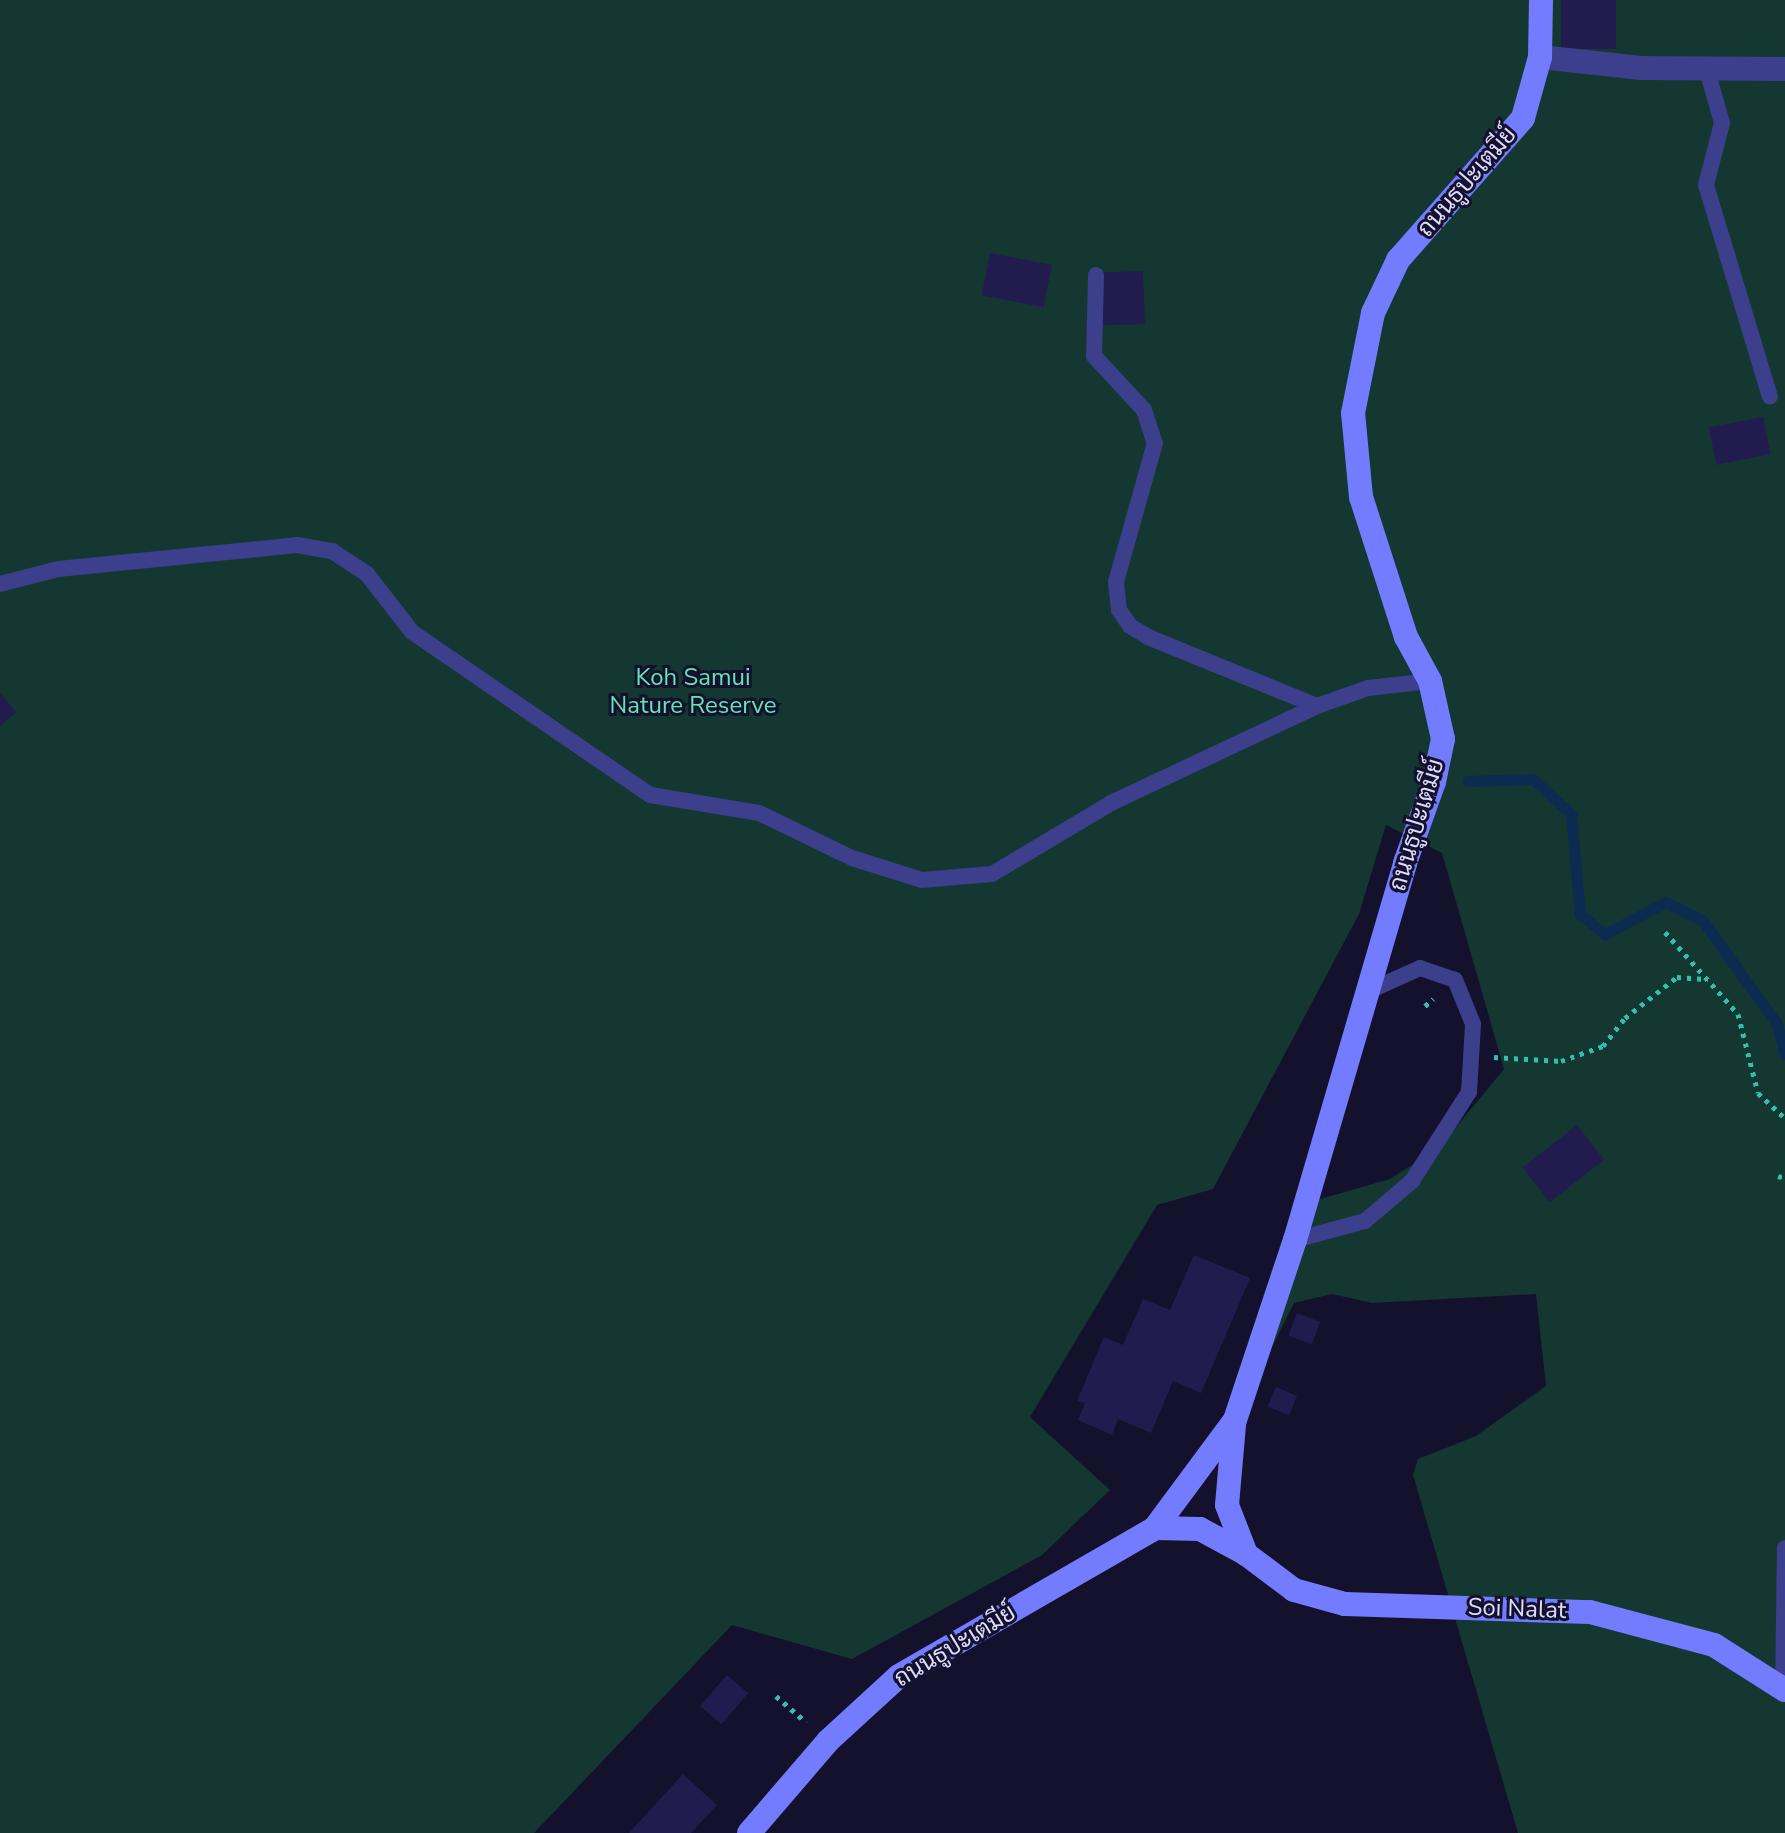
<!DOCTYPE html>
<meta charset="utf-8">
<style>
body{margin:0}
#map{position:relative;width:1785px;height:1833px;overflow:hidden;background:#13112c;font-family:"Nunito Sans",Sarabun,sans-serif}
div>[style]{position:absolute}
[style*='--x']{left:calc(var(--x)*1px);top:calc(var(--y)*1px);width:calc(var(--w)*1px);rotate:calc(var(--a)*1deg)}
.green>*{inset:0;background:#143732}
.stream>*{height:11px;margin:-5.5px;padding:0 5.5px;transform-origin:5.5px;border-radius:5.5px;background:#0c2b50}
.building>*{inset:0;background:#221c4e;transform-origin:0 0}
.path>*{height:5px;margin-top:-2.5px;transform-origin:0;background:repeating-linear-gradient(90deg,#2ec1ab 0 4px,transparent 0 10px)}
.lane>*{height:16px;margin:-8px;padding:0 8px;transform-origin:8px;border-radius:8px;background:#3b3f8c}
.street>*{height:24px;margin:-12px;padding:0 12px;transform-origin:12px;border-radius:12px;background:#3b3f8c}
.secondary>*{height:24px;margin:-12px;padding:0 12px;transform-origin:12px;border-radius:12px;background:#737cff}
span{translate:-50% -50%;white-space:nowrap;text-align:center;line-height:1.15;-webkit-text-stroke:6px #13112c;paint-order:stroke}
.street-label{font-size:24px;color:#dddcff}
.park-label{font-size:24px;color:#63e4b8}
</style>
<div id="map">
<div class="green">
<div style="clip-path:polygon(0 0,1785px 0,1785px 1833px,1518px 1833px,1413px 1475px,1418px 1459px,1476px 1436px,1546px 1386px,1536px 1294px,1372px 1303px,1332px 1294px,1294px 1303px,1262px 1367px,1310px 1202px,1390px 1179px,1438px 1149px,1504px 1069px,1442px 853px,1386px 825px,1359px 914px,1213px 1189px,1157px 1205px,1030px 1417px,1110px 1490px,1042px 1555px,852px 1659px,732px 1625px,534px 1833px,0 1833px)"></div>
</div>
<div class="stream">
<div style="--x:1468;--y:781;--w:65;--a:-1.8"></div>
<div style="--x:1533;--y:779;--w:52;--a:42.6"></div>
<div style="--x:1571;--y:814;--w:100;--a:84.9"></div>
<div style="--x:1580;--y:914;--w:32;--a:39"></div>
<div style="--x:1605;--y:934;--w:69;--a:-27.7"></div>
<div style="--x:1666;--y:902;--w:42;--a:27.2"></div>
<div style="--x:1703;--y:921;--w:127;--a:54.3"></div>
<div style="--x:1777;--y:1024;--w:31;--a:75"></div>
</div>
<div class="building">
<div style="left:1561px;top:0;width:55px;height:49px"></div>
<div style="left:990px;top:253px;width:63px;height:43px;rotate:11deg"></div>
<div style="left:1143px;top:271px;width:53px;height:44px;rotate:88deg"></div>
<div style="left:1763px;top:417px;width:38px;height:55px;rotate:79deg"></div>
<div style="clip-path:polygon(0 693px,16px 712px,0 726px)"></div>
<div style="left:1577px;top:1125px;width:44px;height:69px;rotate:52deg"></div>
<div style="clip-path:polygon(1194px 1255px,1250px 1278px,1201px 1393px,1173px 1381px,1151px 1433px,1118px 1419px,1112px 1435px,1078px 1420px,1085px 1403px,1077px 1401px,1104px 1337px,1123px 1345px,1143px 1299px,1170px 1310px)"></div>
<div style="left:1297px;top:1313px;width:25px;height:24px;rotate:21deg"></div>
<div style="left:1276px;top:1387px;width:23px;height:21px;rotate:23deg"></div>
<div style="left:727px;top:1675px;width:28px;height:41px;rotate:41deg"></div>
<div style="clip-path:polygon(683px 1774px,717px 1805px,691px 1833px,629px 1833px)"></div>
</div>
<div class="path">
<div style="--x:1665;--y:932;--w:110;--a:48.3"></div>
<div style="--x:1738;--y:1014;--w:81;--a:75.8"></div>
<div style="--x:1758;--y:1093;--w:37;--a:43"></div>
<div style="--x:1425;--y:1006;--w:11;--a:-41"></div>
<div style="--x:1494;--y:1057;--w:67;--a:3.4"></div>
<div style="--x:1561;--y:1061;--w:45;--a:-19.7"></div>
<div style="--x:1603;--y:1046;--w:36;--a:-52"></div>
<div style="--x:1625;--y:1018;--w:66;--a:-38.3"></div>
<div style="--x:1677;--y:977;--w:31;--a:4"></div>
<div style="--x:1778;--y:1176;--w:7;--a:16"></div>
<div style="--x:776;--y:1696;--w:40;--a:41"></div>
</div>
<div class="lane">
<div style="--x:1707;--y:70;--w:55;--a:74.2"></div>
<div style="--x:1722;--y:123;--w:64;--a:104.5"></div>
<div style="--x:1706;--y:185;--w:221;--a:73.2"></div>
<div style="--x:1096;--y:275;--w:81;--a:91.4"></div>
<div style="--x:1094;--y:356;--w:74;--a:47.2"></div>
<div style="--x:1144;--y:410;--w:35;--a:72"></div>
<div style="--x:1155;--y:443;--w:144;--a:105.7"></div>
<div style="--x:1116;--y:582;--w:28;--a:84"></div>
<div style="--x:1119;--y:610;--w:19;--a:55"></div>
<div style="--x:1130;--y:626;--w:21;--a:31"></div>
<div style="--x:1148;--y:637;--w:183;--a:22.2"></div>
<div style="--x:0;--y:584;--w:60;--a:-14.5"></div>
<div style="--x:58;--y:569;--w:240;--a:-5.7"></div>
<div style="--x:297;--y:545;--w:36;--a:10"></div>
<div style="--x:332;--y:551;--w:42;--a:33.3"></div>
<div style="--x:367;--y:574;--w:73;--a:52.2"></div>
<div style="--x:412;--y:632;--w:288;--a:34.4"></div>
<div style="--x:650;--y:795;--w:110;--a:9.4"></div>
<div style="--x:759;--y:813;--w:103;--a:25.8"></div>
<div style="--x:852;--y:858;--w:73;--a:17.4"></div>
<div style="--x:922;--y:880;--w:70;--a:-4.9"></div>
<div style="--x:992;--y:874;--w:139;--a:-30.8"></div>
<div style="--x:1111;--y:803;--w:228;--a:-25.2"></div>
<div style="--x:1317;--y:706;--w:54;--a:-19.4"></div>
<div style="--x:1368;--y:688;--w:62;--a:-6.4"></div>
<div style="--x:1295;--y:1240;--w:73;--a:-15.2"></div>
<div style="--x:1365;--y:1221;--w:62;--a:-40.4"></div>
<div style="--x:1412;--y:1181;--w:106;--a:-57.4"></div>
<div style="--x:1469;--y:1092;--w:68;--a:-86.6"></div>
<div style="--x:1473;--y:1024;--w:48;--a:-112.2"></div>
<div style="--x:1455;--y:980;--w:37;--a:-161"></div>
<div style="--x:1420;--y:968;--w:54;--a:155.8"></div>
<div style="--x:1783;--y:1689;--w:141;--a:-89.2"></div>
</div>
<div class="street">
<div style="--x:1540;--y:57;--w:102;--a:6.2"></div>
<div style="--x:1641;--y:68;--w:144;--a:0.4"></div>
</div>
<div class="secondary">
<div style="--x:1234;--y:1425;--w:80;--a:95"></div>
<div style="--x:1227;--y:1505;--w:53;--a:68.8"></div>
<div style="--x:1155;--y:1528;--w:45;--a:1.3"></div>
<div style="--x:1200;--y:1529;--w:52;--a:28.5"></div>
<div style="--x:1246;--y:1554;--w:60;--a:36.9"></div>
<div style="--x:1294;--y:1590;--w:53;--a:15.4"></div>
<div style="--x:1345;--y:1604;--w:245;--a:1.9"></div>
<div style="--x:1590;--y:1612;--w:128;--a:14.9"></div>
<div style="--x:1714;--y:1645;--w:84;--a:32.4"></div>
<div style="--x:749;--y:1833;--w:121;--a:-49.3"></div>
<div style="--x:828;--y:1741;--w:96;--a:-42.5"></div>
<div style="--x:899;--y:1676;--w:296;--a:-30"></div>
<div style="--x:1155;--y:1528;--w:134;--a:-53.5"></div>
<div style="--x:1235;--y:1420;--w:190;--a:-71.6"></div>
<div style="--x:1295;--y:1240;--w:393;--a:-73.7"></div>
<div style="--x:1405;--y:863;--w:86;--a:-70.3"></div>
<div style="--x:1434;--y:782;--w:44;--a:-78.2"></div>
<div style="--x:1443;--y:739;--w:59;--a:-102.6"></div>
<div style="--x:1430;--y:681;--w:50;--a:-118.6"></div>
<div style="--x:1406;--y:637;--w:147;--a:-107.8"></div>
<div style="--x:1361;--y:497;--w:84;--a:-95.4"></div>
<div style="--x:1353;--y:413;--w:102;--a:-78.7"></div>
<div style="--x:1373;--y:313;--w:59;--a:-64.7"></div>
<div style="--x:1398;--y:260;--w:189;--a:-48.6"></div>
<div style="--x:1523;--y:118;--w:63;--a:-74.4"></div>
<div style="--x:1540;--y:57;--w:57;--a:-89"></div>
</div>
<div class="street-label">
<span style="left:1467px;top:182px;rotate:-49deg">ถนนธูปะเตมีย์</span>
<span style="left:1417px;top:825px;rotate:-73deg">ถนนธูปะเตมีย์</span>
<span style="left:1517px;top:1609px;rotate:2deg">Soi Nalat</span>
<span style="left:955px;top:1646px;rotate:-31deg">ถนนธูปะเตมีย์</span>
</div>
<div class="park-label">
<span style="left:693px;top:692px">Koh Samui<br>Nature Reserve</span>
</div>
</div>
